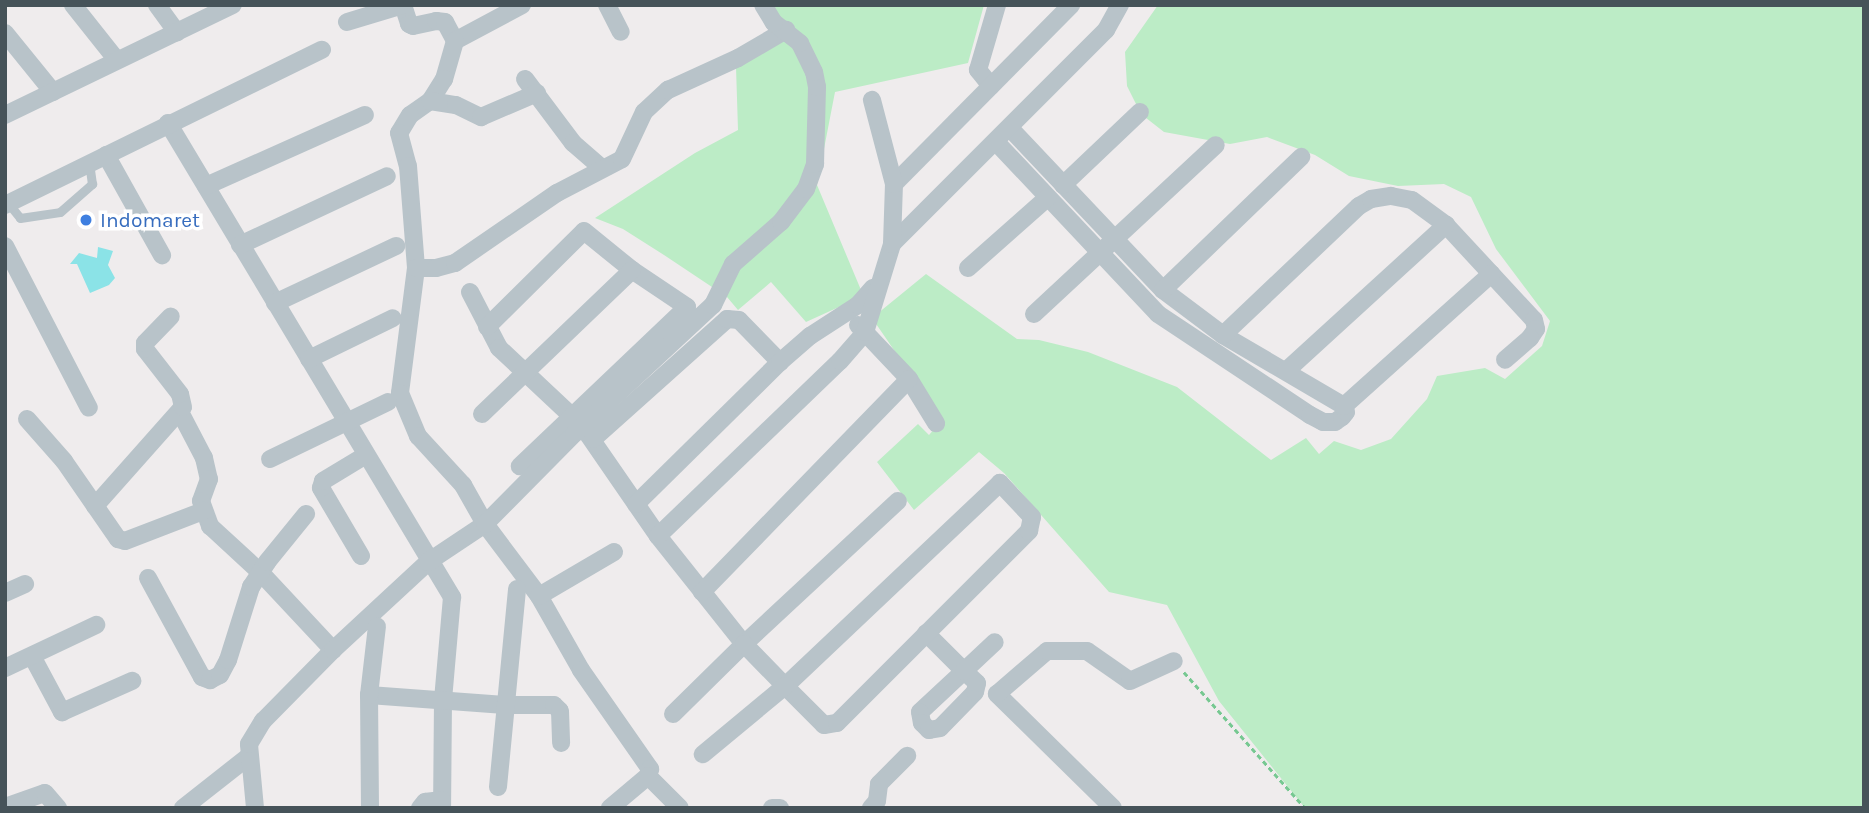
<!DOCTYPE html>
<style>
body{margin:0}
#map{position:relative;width:1869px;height:813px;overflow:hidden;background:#efeced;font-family:Karla,sans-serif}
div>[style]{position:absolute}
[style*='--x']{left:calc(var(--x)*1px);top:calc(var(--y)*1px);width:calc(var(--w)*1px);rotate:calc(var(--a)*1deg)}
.green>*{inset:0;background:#bcecc6}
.water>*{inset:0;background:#8be3e7}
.path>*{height:2.5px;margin-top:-1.25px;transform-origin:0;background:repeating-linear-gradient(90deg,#76c891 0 5px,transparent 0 8.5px)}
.lane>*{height:9px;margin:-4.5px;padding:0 4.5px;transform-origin:4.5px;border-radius:4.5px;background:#b8c3c9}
.street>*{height:18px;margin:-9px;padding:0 9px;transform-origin:9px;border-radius:9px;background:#b8c3c9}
.dots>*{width:19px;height:19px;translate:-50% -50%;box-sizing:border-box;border:4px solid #fff;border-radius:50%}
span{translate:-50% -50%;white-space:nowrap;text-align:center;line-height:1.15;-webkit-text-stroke:7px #fff;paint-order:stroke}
.shop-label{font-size:21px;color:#366cbe}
.left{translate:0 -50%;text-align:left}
.frame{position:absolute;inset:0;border:7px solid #465359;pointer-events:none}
</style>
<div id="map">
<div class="green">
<div style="clip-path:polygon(760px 5px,984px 5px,968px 63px,835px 92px,817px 185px,861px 290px,850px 302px,806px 322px,771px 282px,738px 310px,727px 297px,664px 255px,623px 229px,595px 218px,695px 153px,738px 130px,736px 67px,776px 39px)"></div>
<div style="clip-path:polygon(1158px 5px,1864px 5px,1864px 808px,1305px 808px,1219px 701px,1167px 605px,1109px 592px,1004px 473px,979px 452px,914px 510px,877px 462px,918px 424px,929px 435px,942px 420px,872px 318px,926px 274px,1017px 339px,1039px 340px,1088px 352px,1177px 387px,1271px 460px,1306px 438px,1319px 454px,1334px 441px,1361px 450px,1391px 439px,1427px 399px,1437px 376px,1485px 368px,1505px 379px,1542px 346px,1550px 321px,1496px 249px,1471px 197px,1444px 184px,1398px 186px,1349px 176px,1315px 155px,1267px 137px,1230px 144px,1164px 132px,1141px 114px,1127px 86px,1125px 52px)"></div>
</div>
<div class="water">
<div style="clip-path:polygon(98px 247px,113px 251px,108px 265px,115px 278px,109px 285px,90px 293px,77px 264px,70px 264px,79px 253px,97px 258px)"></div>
</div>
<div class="path">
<div style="--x:1184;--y:672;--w:182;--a:48.3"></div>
</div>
<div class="lane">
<div style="--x:8;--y:203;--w:19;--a:51"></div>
<div style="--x:20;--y:218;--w:40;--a:-8.5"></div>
<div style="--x:60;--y:212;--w:43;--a:-41.2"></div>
<div style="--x:92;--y:184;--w:21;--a:-98"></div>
</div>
<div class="street">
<div style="--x:73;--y:5;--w:69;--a:51.5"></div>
<div style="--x:157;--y:5;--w:34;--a:54"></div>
<div style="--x:403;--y:5;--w:20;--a:72"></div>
<div style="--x:409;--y:24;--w:4;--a:27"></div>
<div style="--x:413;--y:26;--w:24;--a:-12"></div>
<div style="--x:436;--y:21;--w:9;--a:6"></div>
<div style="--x:445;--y:22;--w:21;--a:62"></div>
<div style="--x:522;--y:5;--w:76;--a:151.8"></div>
<div style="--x:455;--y:41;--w:40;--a:106"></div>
<div style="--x:444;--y:79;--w:26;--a:122"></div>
<div style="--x:430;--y:101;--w:24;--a:145"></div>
<div style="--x:410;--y:115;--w:21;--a:121"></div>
<div style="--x:399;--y:133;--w:34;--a:75"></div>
<div style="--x:408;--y:166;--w:102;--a:85.5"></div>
<div style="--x:416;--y:268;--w:126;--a:97.3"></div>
<div style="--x:400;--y:393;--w:47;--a:67.3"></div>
<div style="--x:418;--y:436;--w:67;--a:47.4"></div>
<div style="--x:463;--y:485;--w:45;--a:60.6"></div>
<div style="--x:485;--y:524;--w:90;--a:53.1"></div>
<div style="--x:539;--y:596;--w:85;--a:60.4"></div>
<div style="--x:581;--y:670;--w:121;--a:55.1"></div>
<div style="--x:650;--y:769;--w:7;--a:106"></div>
<div style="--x:648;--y:776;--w:50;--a:139.9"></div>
<div style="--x:607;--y:5;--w:30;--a:63"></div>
<div style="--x:347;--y:22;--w:59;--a:-16.9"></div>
<div style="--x:5;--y:33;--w:76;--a:50.9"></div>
<div style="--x:525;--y:79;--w:80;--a:53.1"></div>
<div style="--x:573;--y:143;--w:37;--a:41"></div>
<div style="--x:991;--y:86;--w:21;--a:-129"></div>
<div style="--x:978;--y:70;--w:68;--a:-73.7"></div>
<div style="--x:430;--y:101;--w:26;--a:9"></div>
<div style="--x:456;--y:105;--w:28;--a:26"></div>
<div style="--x:481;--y:117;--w:61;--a:-23.2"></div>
<div style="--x:5;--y:115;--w:253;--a:-25.8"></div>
<div style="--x:168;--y:123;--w:553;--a:59.07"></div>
<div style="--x:452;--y:597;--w:103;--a:95"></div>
<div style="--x:443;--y:700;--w:108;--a:90.5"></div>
<div style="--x:996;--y:142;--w:236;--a:46.7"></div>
<div style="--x:1158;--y:314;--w:182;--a:33.6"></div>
<div style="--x:1310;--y:415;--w:15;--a:28"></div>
<div style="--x:1323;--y:422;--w:12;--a:0"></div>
<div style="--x:1335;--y:422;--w:9;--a:-36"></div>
<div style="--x:1342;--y:417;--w:6;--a:-51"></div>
<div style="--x:1346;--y:412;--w:6;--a:-108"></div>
<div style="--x:1344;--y:406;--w:140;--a:-149.6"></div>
<div style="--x:1223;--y:335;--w:75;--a:-143.1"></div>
<div style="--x:1163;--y:290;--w:223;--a:-133.4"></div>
<div style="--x:106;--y:155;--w:115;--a:60.8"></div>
<div style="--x:894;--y:184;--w:252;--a:-45.3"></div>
<div style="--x:1063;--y:185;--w:106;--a:-43.5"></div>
<div style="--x:206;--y:186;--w:174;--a:-24.1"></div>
<div style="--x:5;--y:205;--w:353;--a:-26.1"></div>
<div style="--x:892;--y:244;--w:303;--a:-45"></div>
<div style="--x:1106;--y:30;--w:29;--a:-61"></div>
<div style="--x:240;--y:245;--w:162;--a:-25.1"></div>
<div style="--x:5;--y:246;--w:182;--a:62.6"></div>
<div style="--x:416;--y:268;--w:20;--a:0"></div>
<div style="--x:436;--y:268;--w:20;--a:-15"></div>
<div style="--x:455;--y:263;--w:124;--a:-34.5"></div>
<div style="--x:557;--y:193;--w:73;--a:-27.6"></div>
<div style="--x:622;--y:159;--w:52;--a:-64.9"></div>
<div style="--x:644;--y:112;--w:33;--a:-43"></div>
<div style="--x:668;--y:90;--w:77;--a:-24.6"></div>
<div style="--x:738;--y:58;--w:56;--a:-30.3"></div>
<div style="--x:968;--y:268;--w:106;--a:-41.5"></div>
<div style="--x:1163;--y:290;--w:192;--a:-43.9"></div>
<div style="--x:470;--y:292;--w:63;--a:62.6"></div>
<div style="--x:499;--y:348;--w:104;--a:43.1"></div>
<div style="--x:275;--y:303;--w:134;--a:-25.2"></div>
<div style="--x:1034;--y:314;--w:248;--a:-42.9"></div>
<div style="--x:858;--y:325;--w:74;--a:46.6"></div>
<div style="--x:909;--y:379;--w:52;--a:58.5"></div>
<div style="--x:487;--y:327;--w:136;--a:-44.7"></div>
<div style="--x:584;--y:231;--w:62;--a:39.1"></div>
<div style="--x:632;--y:270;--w:66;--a:33.9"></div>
<div style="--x:687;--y:307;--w:231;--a:136.4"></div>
<div style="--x:1223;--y:335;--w:187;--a:-43.5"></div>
<div style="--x:1359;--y:206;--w:14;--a:-30"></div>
<div style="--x:1371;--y:199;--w:20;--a:-9"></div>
<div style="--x:1391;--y:196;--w:21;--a:11"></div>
<div style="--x:1412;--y:200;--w:42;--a:36.3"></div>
<div style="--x:1446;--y:225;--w:129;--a:47.2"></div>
<div style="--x:1534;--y:320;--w:9;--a:77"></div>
<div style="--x:1536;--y:329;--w:11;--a:124"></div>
<div style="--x:1530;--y:338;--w:33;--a:139"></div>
<div style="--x:309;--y:359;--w:93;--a:-26"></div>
<div style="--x:1286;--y:371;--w:217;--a:-42.4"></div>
<div style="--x:1344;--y:406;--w:198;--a:-41.9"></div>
<div style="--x:180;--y:412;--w:52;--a:62.4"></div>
<div style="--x:204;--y:458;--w:22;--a:77"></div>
<div style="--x:209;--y:479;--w:23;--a:110"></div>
<div style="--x:201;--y:501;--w:27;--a:70"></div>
<div style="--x:210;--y:526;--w:68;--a:42.6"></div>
<div style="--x:260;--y:572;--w:107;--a:46.9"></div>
<div style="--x:482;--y:414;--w:208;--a:-43.8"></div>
<div style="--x:27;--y:419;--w:56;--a:48.6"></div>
<div style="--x:64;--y:461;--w:95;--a:55.3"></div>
<div style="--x:118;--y:539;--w:7;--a:16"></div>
<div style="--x:125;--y:541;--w:84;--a:-21"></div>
<div style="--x:587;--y:433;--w:125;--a:55.4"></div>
<div style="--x:658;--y:536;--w:138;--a:51.5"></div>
<div style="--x:744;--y:644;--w:210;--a:-42.9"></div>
<div style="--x:593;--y:439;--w:180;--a:-41.8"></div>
<div style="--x:727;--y:319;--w:12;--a:5"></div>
<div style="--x:739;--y:320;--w:59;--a:45.7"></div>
<div style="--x:270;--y:459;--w:131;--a:-25.8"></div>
<div style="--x:636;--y:504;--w:202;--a:-44.6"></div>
<div style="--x:780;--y:362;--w:40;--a:-41"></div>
<div style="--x:810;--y:336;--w:57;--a:-32.9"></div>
<div style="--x:858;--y:305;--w:23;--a:-49"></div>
<div style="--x:95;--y:506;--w:132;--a:-48.4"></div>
<div style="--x:183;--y:407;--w:13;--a:-103"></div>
<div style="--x:180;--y:394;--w:57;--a:-127.9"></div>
<div style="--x:145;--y:349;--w:6;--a:-90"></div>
<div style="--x:145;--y:343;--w:37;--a:-46"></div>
<div style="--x:658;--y:536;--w:252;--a:-43.9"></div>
<div style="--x:840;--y:361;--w:38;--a:-49"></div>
<div style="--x:865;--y:332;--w:92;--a:-72.9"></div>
<div style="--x:892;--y:244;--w:60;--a:-88.1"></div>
<div style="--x:894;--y:184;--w:87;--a:-104.7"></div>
<div style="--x:361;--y:556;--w:79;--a:-120.5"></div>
<div style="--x:321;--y:488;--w:7;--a:-74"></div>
<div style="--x:323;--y:481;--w:50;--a:-31.2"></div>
<div style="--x:148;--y:578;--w:113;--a:61.4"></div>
<div style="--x:202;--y:677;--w:9;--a:21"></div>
<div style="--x:210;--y:680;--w:11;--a:-27"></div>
<div style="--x:220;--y:675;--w:17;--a:-62"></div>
<div style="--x:228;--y:660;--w:77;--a:-72.5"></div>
<div style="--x:251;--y:587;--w:30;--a:-57"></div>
<div style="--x:267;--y:562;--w:62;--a:-50.9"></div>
<div style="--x:702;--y:592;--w:297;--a:-45.8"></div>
<div style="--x:5;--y:593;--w:22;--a:-24"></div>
<div style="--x:539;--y:596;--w:87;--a:-30.4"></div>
<div style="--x:926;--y:633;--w:54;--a:45"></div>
<div style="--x:964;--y:671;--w:60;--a:137"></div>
<div style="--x:920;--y:712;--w:11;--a:80"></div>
<div style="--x:922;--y:723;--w:10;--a:45"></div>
<div style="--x:929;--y:730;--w:11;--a:-10"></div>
<div style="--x:940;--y:728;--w:50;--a:-45.8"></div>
<div style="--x:975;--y:692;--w:9;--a:-77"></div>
<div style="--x:977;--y:683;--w:18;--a:-137"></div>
<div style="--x:964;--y:671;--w:42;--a:-43.1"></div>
<div style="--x:32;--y:656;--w:64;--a:61.8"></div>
<div style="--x:62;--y:712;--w:77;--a:-23.9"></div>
<div style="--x:5;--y:668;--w:101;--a:-25.3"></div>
<div style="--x:369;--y:695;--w:136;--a:4.2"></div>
<div style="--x:505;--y:705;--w:49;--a:0"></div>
<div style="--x:554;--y:705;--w:8;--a:45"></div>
<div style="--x:560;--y:711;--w:32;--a:88"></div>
<div style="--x:673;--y:714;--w:100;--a:-44.6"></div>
<div style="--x:744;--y:644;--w:59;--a:45.7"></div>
<div style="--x:785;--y:686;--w:55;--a:45"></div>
<div style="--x:824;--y:725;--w:13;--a:-9"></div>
<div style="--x:837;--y:723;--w:272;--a:-45"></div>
<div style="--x:1029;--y:531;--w:14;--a:-78"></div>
<div style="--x:1032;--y:517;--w:47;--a:-133.3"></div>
<div style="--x:1000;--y:483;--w:296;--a:136.6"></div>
<div style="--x:785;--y:686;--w:107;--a:140.3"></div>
<div style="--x:648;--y:776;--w:45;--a:45"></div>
<div style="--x:498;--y:787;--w:199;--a:-84.5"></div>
<div style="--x:5;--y:807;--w:42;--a:-19.3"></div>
<div style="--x:45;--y:793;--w:20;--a:49"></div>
<div style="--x:183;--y:808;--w:84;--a:-38.2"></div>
<div style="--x:255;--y:808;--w:64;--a:-95.4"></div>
<div style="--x:249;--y:744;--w:27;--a:-59"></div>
<div style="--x:263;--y:721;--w:100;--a:-45.4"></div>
<div style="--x:333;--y:650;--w:129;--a:-42.8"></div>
<div style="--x:428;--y:562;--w:69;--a:-33.7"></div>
<div style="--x:485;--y:524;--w:127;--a:-45.3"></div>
<div style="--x:574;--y:434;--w:190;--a:-42.9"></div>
<div style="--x:713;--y:305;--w:46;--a:-64"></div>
<div style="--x:733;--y:264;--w:64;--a:-41.2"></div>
<div style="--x:781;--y:222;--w:41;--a:-52.9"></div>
<div style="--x:806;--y:189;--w:27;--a:-70"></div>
<div style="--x:815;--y:164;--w:77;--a:-88.5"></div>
<div style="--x:817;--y:87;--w:15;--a:-101"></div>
<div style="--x:814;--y:72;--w:32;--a:-116"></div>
<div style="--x:800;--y:43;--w:33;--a:-142"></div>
<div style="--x:774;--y:23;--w:21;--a:-121"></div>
<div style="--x:370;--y:808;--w:113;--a:-90.5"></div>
<div style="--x:369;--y:695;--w:69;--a:-83.4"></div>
<div style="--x:420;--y:808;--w:8;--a:-50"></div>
<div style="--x:425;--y:802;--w:17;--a:-7"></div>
<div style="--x:772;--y:808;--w:8;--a:0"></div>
<div style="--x:871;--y:808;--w:9;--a:-49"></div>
<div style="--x:877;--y:801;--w:17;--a:-83"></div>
<div style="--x:879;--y:784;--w:40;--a:-45"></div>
<div style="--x:1113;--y:808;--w:163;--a:-135.5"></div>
<div style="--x:997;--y:694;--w:66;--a:-40.7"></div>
<div style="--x:1047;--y:651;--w:40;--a:0"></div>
<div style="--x:1087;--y:651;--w:52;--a:34.9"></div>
<div style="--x:1130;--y:681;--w:48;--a:-24.4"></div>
</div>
<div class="dots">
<div style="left:86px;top:220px;background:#3f7fe0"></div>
</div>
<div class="shop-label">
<span class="left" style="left:100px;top:220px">Indomaret</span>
</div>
<div class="frame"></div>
</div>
